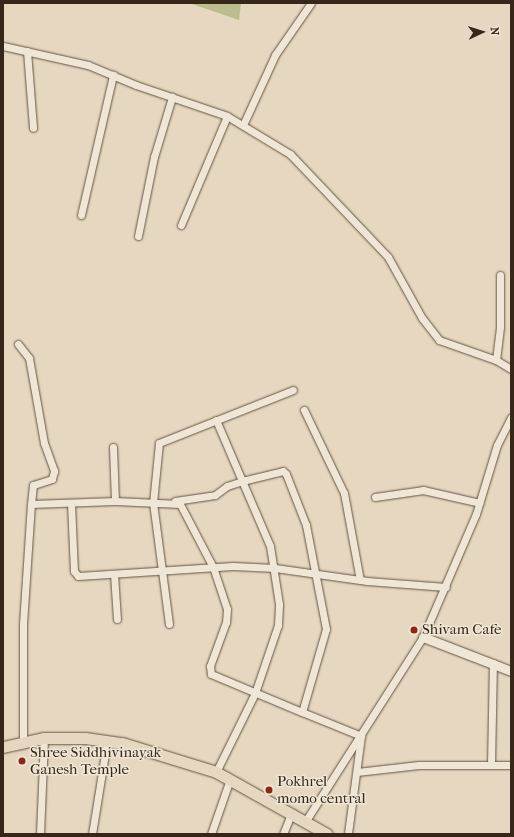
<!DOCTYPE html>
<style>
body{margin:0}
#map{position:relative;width:514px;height:837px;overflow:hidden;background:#e6d8c0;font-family:"IM FELL French Canon",serif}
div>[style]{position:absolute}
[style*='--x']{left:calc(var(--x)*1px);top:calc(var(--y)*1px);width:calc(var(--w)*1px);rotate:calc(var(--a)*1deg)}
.green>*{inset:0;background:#bbbd8e}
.roads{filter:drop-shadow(0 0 1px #635342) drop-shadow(0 0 1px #635342)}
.street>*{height:7px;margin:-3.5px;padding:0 3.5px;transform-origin:3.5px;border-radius:3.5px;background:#efe6d6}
.secondary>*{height:9px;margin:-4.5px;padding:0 4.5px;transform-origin:4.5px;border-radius:4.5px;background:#efe6d6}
.primary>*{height:11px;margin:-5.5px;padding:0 5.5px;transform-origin:5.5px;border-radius:5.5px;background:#e6d8c0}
.dots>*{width:11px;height:11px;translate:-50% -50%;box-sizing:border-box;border:2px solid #efe6d6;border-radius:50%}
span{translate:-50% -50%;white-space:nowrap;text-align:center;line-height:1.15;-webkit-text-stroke:3px #efe6d6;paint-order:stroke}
.poi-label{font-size:15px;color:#372718}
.left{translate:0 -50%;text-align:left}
.frame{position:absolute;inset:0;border:4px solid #372718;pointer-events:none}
.north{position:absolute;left:462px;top:12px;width:40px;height:40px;-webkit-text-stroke:3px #efe6d6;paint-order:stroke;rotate:86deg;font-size:11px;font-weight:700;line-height:16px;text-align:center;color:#372718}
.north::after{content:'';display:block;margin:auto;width:14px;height:18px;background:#372718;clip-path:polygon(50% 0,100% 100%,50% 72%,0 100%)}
</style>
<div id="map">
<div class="green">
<div style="clip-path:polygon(189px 3px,241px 3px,239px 20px)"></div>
</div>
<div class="roads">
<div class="street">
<div style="--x:3;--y:46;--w:87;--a:12.6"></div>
<div style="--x:88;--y:65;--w:52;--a:22.6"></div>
<div style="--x:136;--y:85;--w:96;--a:18.8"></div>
<div style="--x:227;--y:116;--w:74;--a:31.1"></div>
<div style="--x:290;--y:154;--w:142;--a:46.4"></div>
<div style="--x:388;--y:257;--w:70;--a:60.9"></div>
<div style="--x:422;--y:318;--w:28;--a:52"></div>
<div style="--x:439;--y:340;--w:60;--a:19.3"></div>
<div style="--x:496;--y:360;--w:17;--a:31"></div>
<div style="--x:27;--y:51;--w:77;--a:85.5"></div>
<div style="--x:243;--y:125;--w:77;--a:-65.4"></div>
<div style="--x:275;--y:55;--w:63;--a:-55.3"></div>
<div style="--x:81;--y:215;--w:144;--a:-77.1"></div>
<div style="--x:181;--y:225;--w:118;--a:-67.1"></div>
<div style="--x:138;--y:236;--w:81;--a:-78.6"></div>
<div style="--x:154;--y:157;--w:63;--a:-73.3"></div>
<div style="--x:18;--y:344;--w:18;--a:52"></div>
<div style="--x:29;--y:358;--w:86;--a:80"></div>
<div style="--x:44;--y:443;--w:30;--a:70"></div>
<div style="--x:54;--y:471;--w:8;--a:104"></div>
<div style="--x:52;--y:479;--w:20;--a:162"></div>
<div style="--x:33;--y:485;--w:19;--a:96"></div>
<div style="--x:496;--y:360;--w:34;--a:-83"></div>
<div style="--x:500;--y:326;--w:51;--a:-90"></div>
<div style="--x:304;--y:410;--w:92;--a:64.3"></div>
<div style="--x:344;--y:493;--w:88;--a:79.6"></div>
<div style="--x:113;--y:447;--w:54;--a:87.9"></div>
<div style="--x:375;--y:497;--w:49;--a:-8.3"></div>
<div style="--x:423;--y:490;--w:58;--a:12.8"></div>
<div style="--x:175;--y:501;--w:40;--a:-8.5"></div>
<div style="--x:215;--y:495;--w:15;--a:-37"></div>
<div style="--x:227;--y:486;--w:16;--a:-18"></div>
<div style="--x:242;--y:481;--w:42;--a:-13.7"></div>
<div style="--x:283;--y:471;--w:4;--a:45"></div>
<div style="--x:286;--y:474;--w:55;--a:68.6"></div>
<div style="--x:306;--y:525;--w:106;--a:79.1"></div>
<div style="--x:326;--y:629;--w:86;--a:106.1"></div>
<div style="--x:302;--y:712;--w:64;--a:22.1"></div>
<div style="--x:361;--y:736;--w:99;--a:97.6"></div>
<div style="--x:71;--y:503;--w:68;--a:87.5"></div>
<div style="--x:74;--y:571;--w:6;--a:51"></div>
<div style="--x:78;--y:576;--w:155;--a:-3.7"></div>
<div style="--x:233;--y:566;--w:42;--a:2.7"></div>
<div style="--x:275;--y:568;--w:93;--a:8"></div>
<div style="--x:367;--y:581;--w:79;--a:4.3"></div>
<div style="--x:114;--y:574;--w:45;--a:86.2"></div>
<div style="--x:169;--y:624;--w:122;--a:-97.5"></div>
<div style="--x:153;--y:503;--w:60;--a:-84.3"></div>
<div style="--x:159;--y:443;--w:144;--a:-21.6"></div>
<div style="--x:23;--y:741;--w:117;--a:-90"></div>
<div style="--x:23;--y:624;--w:120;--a:-86.2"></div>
<div style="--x:31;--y:504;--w:84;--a:-2"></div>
<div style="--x:115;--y:501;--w:65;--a:2.6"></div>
<div style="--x:180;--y:504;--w:71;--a:62.4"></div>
<div style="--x:213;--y:567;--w:44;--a:71.6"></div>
<div style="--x:227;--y:609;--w:13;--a:94"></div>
<div style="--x:226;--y:622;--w:47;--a:110"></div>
<div style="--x:210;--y:666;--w:8;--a:83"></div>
<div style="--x:211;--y:674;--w:99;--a:22.7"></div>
<div style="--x:491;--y:765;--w:102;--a:-88.9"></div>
<div style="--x:216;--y:772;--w:88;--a:-63.7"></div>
<div style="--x:255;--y:693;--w:72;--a:-71.3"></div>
<div style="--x:278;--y:625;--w:21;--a:-87"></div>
<div style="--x:279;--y:604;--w:59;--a:-98.8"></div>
<div style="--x:270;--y:546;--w:137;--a:-113.2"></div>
<div style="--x:357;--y:772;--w:62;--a:-6.4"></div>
<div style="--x:419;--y:765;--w:92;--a:0"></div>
<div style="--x:305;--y:822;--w:219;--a:-57.5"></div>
<div style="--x:423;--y:637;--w:134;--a:-66.7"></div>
<div style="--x:476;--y:514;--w:72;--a:-73.1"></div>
<div style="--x:497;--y:445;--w:31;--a:-63"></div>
<div style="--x:40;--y:834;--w:96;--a:-87.6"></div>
<div style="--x:92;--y:834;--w:94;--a:-80.8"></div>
<div style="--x:211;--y:834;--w:58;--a:-70.9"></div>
<div style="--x:283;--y:834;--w:22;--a:-68"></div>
</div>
<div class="secondary">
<div style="--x:423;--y:637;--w:94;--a:21.1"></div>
</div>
<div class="primary">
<div style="--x:3;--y:747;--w:42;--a:-12.4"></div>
<div style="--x:44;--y:738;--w:41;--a:0"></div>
<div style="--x:85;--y:738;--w:37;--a:8"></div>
<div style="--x:122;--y:743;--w:98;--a:17.1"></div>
<div style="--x:216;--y:772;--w:127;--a:29.2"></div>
</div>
</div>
<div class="dots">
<div style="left:414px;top:630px;background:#8f2418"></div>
<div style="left:22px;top:761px;background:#8f2418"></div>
<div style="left:269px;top:790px;background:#8f2418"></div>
</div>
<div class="poi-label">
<span class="left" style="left:422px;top:630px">Shivam Cafe</span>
<span class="left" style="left:30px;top:761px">Shree Siddhivinayak<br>Ganesh Temple</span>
<span class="left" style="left:277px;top:790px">Pokhrel<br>momo central</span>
</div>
<div class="frame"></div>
<div class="north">N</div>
</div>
